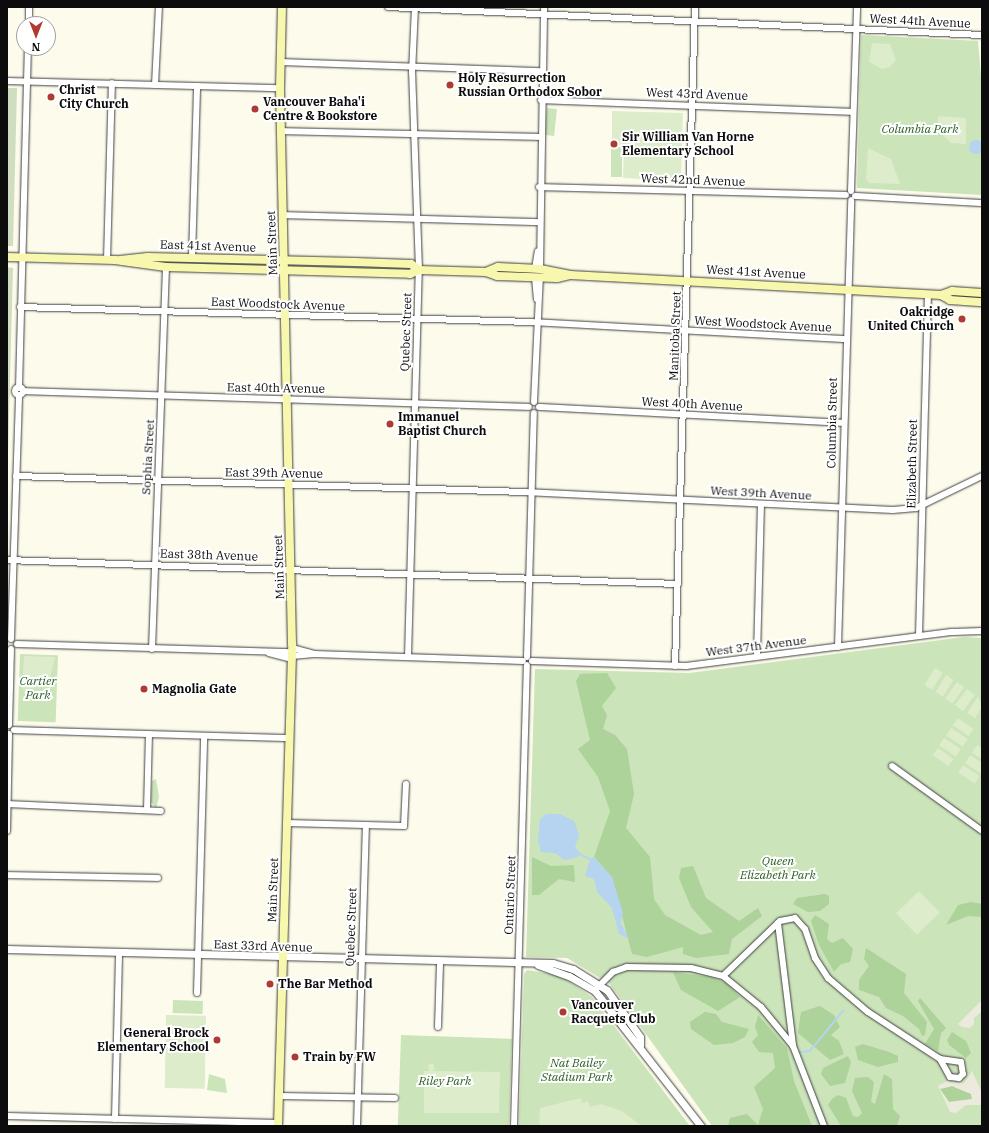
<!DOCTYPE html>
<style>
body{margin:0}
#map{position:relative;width:989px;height:1133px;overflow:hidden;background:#fdfcec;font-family:"IBM Plex Serif",serif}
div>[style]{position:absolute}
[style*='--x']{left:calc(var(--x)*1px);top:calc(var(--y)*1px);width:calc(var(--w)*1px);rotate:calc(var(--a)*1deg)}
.green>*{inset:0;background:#cbe4b9;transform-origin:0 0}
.forest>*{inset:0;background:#add39a}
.cemetery>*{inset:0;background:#d0ddc0}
.pitch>*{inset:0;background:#ddecca;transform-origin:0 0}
.plaza>*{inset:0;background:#eceadd}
.water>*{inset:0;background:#b6d3f0}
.round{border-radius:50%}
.stream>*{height:1.5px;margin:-0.75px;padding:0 0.75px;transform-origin:0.75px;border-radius:0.75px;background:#b6d3f0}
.roads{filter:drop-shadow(0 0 1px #3f3f3f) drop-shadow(0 0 1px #3f3f3f)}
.minor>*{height:6px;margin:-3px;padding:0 3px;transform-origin:3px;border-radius:3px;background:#fff}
.minor>.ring{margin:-3px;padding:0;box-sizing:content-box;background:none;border:6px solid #fff;border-radius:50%}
.tertiary>*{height:7px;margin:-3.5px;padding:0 3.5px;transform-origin:3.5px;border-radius:3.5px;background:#fff}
.secondary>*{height:8px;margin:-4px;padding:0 4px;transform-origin:4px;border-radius:4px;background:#f7f7ad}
.dots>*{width:11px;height:11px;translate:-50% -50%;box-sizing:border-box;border:2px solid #fff;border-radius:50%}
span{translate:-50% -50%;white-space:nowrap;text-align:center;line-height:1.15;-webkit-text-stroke:4px #fff;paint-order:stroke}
.street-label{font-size:12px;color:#0c0c0c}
.poi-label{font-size:12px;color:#0c0c0c;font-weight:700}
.left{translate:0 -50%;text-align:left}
.right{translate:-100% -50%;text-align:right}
.park-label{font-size:12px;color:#285d23;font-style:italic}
.frame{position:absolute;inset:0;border:8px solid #0c0c0c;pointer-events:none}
.north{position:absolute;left:16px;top:16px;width:40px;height:40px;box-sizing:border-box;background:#fff;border:1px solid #9e9e9e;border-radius:50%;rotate:180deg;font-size:11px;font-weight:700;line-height:16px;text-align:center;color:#0c0c0c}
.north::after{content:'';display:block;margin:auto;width:14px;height:18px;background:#ae3a31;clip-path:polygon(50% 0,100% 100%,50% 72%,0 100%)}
</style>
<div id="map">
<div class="green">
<div style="clip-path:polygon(861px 35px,978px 41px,982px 88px,982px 195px,857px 188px)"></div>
<div style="left:547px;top:108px;width:10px;height:27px;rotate:6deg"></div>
<div style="left:611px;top:147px;width:11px;height:30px"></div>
<div style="clip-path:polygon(964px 637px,982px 638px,982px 1126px,712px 1126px,610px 984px,567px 958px,526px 957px,535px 669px,689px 673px)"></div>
<div style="left:20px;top:654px;width:38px;height:67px;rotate:2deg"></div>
<div style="clip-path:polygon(156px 779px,159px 797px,156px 808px,151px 802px,152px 781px)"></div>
<div style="clip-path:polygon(527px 970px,561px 976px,592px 997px,690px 1126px,519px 1126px,524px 974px)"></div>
<div style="left:173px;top:1000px;width:30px;height:13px;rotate:2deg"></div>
<div style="left:401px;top:1035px;width:111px;height:91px;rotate:2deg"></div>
<div style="clip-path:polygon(209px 1074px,225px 1079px,227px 1093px,207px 1090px)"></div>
</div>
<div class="forest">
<div style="clip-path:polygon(607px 673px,616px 688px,602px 706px,607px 715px,603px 729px,615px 735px,627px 749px,634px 794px,626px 828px,650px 857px,654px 899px,665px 915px,701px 935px,713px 932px,691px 907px,679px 878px,681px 868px,693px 866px,706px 898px,739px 921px,758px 908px,762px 916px,732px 939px,729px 954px,696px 958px,683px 954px,683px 947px,647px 957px,632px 954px,612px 877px,594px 857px,610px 811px,598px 777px,578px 749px,590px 740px,576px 681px,580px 674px)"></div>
<div style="clip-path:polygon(532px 857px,551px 866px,574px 865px,575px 882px,559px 879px,539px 895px,532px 895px)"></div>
<div style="clip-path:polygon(825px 894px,829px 896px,829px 904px,820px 911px,808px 912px,793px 904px,797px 898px)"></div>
<div style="clip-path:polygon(971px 902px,982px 904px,982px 917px,968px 916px,946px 925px,958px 905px)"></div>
<div style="clip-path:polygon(815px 915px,829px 924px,827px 939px,832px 943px,843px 938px,853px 949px,850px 962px,841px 964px,834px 972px,819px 945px,811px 921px)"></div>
<div style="clip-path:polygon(866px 948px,906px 974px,904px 993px,927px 1022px,925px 1035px,922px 1036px,919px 1029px,903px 1016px,886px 1008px,879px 997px,859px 990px,859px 980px,869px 966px,864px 959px)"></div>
<div style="clip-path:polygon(673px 972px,711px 977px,726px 983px,740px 997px,718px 1011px,681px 990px)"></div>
<div style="clip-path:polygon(920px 998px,946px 1028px,941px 1033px,938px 1051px,925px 1044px,934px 1029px,918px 1001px)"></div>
<div style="clip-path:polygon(820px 1006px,834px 1015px,840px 1027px,831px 1035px,839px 1041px,844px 1054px,830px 1060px,798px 1033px,801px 1012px)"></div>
<div style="clip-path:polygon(705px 1012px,716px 1014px,722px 1022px,749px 1029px,745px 1037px,733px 1043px,714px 1045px,691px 1029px,690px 1022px)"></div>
<div style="clip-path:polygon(758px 1015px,787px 1048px,794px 1081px,812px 1126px,728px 1126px,730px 1118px,747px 1114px,758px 1125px,763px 1109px,754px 1087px,775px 1068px,773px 1053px,759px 1052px,752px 1042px,758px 1035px,755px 1027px)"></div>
<div style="clip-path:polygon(952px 1032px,966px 1041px,971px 1053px,966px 1058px,949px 1045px,947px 1040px)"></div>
<div style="clip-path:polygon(863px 1044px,889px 1052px,898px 1056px,898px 1062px,878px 1067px,858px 1060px,855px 1047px)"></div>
<div style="clip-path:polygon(848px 1056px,851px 1062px,845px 1083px,830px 1086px,821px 1074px,823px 1068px)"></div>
<div style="clip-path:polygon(884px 1074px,892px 1079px,893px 1109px,900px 1116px,897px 1126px,841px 1126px,828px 1105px,832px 1099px,838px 1095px,846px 1098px,853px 1116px,858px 1117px,862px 1113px,852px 1091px,855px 1078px,868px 1077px,874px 1082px,871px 1102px,875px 1104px)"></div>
<div style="clip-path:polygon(952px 1086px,971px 1094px,972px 1099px,949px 1102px,940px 1089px)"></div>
</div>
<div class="cemetery">
<div style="clip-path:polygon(7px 88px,17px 88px,13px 246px,7px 246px)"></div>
<div style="clip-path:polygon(7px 267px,13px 268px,7px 491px)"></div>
</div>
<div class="pitch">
<div style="clip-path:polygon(872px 43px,890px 44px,896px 60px,890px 67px,882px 69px,869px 62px)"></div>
<div style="clip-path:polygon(612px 111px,683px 113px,681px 181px,623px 178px,624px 146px,612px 144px)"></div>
<div style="clip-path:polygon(938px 116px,966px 118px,966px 144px,951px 143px,937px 129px)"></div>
<div style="clip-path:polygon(868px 148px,891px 159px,900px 184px,869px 183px,866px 179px)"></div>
<div style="clip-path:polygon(24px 656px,55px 657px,49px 682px,41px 687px,22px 689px)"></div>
<div style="left:935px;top:668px;width:9px;height:20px;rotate:32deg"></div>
<div style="left:946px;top:675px;width:9px;height:20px;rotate:32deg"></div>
<div style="left:957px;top:682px;width:9px;height:20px;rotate:36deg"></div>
<div style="left:967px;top:689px;width:10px;height:20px;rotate:37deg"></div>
<div style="clip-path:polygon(978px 696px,982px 707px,975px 718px,967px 713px)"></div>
<div style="left:958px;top:718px;width:19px;height:9px;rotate:35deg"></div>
<div style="left:951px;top:728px;width:20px;height:9px;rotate:33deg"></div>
<div style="left:944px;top:738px;width:20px;height:9px;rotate:33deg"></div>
<div style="clip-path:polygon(977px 745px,982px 748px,982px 759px,972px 753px)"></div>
<div style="left:938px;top:748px;width:19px;height:9px;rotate:35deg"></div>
<div style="clip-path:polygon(970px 755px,982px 763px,982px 774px,965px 763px)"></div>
<div style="left:963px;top:765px;width:20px;height:9px;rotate:33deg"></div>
<div style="left:919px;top:891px;width:30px;height:32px;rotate:46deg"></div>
<div style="left:166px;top:1015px;width:40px;height:73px;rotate:1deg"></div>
<div style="clip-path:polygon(433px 1063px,435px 1070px,431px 1071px,500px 1072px,499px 1113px,424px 1113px,424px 1071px,429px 1071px,428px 1065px)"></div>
<div style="clip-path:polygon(581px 1098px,582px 1103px,588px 1101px,590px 1107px,601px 1104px,622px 1111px,642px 1126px,539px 1126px,540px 1108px)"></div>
</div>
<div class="plaza">
<div style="clip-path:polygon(982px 1000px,982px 1011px,974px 1018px,974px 1024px,970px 1028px,962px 1027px,958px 1024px)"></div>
<div style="clip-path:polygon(evenodd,972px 1071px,982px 1093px,982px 1105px,966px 1105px,956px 1113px,950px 1112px,938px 1086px,947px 1081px,964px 1083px,972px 1071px,952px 1086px,971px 1094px,972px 1099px,949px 1102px,940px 1089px,952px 1086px)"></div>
</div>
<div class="water">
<div class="round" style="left:969px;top:140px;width:14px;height:14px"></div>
<div style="clip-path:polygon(546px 814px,560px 814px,574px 821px,579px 835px,575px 847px,580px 853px,578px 857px,564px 860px,555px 853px,541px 852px,538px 840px,540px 819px)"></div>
<div style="clip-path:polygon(594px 857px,612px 877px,623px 913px,621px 923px,629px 939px,619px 934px,612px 908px,597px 892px,594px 879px,585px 876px,590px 859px)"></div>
</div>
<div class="stream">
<div style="--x:580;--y:854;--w:11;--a:27"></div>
<div style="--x:800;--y:1052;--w:10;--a:-6"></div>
<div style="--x:810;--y:1051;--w:52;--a:-50.5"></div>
</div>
<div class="roads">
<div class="minor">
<div style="--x:388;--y:7;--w:595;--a:2.7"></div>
<div style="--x:29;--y:24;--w:17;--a:-90"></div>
<div style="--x:280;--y:62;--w:262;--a:2"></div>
<div style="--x:7;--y:81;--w:273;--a:1.5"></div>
<div style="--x:155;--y:85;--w:78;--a:-87.1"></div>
<div style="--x:541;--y:100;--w:312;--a:2.2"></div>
<div style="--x:280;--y:131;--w:260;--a:1.3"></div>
<div style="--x:539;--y:187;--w:307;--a:1.5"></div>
<div style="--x:851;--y:191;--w:184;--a:-88.1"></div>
<div style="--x:855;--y:196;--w:127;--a:3.2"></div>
<div style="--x:283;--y:215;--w:256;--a:1.6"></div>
<div style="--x:192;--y:258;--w:172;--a:-88.3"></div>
<div style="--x:107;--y:260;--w:177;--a:-88.4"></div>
<div style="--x:535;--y:269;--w:18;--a:-81"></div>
<div style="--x:540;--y:269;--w:262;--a:-89.1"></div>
<div style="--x:535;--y:277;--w:22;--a:85"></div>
<div style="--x:20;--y:307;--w:510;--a:1.68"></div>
<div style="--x:530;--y:322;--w:315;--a:3.1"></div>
<div class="ring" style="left:15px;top:387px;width:2px;height:2px"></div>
<div style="--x:19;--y:388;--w:340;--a:-88.5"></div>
<div style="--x:23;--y:391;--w:506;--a:1.81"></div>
<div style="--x:534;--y:402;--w:125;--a:-87.3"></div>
<div style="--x:539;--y:407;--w:304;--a:3"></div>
<div style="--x:16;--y:476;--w:509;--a:1.8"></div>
<div style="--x:525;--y:492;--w:368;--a:2.8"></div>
<div style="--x:893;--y:510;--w:23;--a:-5"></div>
<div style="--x:916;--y:508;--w:73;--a:-25.9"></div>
<div style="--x:7;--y:560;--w:671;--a:2.05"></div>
<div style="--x:919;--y:636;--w:342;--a:-88.5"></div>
<div style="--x:11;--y:639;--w:244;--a:-88.1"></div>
<div style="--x:17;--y:644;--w:275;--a:1.7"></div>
<div style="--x:838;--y:647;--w:447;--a:-88.3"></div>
<div style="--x:292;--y:648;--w:23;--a:15"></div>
<div style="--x:314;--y:654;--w:209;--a:1.9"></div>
<div style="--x:152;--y:649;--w:382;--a:-87.9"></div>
<div style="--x:269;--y:653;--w:24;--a:15"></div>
<div style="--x:292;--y:656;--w:22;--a:-5"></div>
<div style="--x:757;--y:656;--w:152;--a:-88.5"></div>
<div style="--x:408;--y:657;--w:387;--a:-88.4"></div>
<div style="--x:419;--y:270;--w:197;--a:-92"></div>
<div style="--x:412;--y:73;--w:66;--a:-87.4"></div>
<div style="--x:527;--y:657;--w:244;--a:-88.4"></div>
<div style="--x:532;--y:661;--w:154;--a:1.9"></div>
<div style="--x:686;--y:666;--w:269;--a:-7.3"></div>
<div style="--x:953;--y:632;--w:29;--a:-2"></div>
<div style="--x:675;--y:666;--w:659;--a:-88.26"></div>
<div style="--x:9;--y:725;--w:76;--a:-88.5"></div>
<div style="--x:14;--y:730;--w:275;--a:1.7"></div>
<div style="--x:892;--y:766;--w:111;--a:35.8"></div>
<div style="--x:7;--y:804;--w:154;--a:2.6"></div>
<div style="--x:147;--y:810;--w:76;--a:-88.5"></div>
<div style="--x:287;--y:823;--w:117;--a:1.5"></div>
<div style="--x:404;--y:826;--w:42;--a:-87.3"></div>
<div style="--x:7;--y:831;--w:97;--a:-88.8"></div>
<div style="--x:7;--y:875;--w:151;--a:1.1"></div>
<div style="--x:778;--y:923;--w:124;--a:83"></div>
<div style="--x:723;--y:976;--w:79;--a:-44"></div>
<div style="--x:780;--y:921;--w:15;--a:-11"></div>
<div style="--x:795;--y:918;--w:15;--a:48"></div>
<div style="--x:805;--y:929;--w:31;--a:71"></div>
<div style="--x:815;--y:958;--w:24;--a:57"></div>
<div style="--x:828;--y:978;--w:52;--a:40.4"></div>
<div style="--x:868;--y:1012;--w:86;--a:33.1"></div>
<div style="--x:597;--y:988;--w:23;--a:-45"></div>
<div style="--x:613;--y:972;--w:15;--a:-20"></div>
<div style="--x:627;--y:967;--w:64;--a:0.9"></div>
<div style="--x:691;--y:968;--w:33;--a:14"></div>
<div style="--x:723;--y:976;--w:49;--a:39.2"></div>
<div style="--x:761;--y:1007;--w:50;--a:50.6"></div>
<div style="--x:793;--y:1046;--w:86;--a:68.8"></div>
<div style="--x:197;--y:993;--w:257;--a:-88.4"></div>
<div style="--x:438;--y:1027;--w:65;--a:-88.2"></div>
<div style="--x:940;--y:1059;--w:21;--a:8"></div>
<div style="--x:961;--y:1062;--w:12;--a:81"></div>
<div style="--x:963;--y:1074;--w:6;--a:135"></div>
<div style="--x:959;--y:1078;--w:9;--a:-174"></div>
<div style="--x:950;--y:1077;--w:21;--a:-119"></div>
<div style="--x:279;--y:1096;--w:116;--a:1"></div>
<div style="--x:7;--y:1116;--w:271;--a:1.5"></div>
<div style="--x:115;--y:1119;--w:167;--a:-88.6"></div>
<div style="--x:357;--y:1126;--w:301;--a:-88.3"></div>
<div style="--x:514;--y:1126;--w:461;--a:-88.4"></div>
</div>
<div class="tertiary">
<div style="--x:7;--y:949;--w:546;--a:1.47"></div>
<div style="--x:553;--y:963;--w:21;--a:17"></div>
<div style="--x:573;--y:969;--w:40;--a:32"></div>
<div style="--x:607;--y:990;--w:57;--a:54.9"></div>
<div style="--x:640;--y:1037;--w:8;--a:90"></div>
<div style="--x:538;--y:965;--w:33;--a:20"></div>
<div style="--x:569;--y:976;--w:30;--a:30"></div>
<div style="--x:595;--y:991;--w:172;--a:51.9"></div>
</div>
<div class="secondary">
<div style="--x:7;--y:257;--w:108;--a:1.6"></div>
<div style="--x:115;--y:260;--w:51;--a:7.8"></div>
<div style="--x:166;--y:267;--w:244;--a:1.6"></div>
<div style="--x:410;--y:274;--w:10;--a:-24"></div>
<div style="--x:419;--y:270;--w:67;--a:1.7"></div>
<div style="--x:486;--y:272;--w:12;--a:20"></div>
<div style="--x:497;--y:276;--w:60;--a:1.9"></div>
<div style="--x:557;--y:278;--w:13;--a:-13"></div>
<div style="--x:570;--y:275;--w:372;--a:3.1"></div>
<div style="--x:941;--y:295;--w:12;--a:-20"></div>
<div style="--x:952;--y:291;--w:30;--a:4"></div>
<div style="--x:120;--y:260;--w:28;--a:-6"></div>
<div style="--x:148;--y:257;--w:207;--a:1.4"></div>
<div style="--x:355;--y:262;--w:56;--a:2"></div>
<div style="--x:411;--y:264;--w:10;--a:37"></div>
<div style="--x:486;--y:272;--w:13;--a:-23"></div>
<div style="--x:498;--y:267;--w:42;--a:2.7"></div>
<div style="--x:540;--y:269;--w:31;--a:11"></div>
<div style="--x:941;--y:295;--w:10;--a:29"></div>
<div style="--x:950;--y:300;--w:32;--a:4"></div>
<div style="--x:278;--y:1126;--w:482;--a:-88.3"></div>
<div style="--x:292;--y:644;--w:556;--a:-91.24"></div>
<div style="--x:280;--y:88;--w:81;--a:-88.6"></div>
</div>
</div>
<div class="dots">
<div style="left:450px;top:85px;background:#ae3a31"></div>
<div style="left:51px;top:97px;background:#ae3a31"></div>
<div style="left:255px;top:109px;background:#ae3a31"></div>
<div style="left:614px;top:144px;background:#ae3a31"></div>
<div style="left:962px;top:319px;background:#ae3a31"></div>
<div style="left:390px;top:424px;background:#ae3a31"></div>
<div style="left:144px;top:689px;background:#ae3a31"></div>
<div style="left:270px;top:984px;background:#ae3a31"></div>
<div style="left:563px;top:1012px;background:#ae3a31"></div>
<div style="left:217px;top:1040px;background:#ae3a31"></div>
<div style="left:295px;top:1057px;background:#ae3a31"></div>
</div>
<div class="street-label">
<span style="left:920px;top:21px;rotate:3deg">West 44th Avenue</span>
<span style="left:697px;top:94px;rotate:2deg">West 43rd Avenue</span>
<span style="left:693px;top:180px;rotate:2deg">West 42nd Avenue</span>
<span style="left:272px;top:243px;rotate:-92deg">Main Street</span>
<span style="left:208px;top:246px;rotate:2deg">East 41st Avenue</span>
<span style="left:756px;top:272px;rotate:3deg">West 41st Avenue</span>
<span style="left:278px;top:304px;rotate:2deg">East Woodstock Avenue</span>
<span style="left:763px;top:324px;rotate:3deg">West Woodstock Avenue</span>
<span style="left:406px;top:332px;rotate:-88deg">Quebec Street</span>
<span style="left:675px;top:336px;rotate:-88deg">Manitoba Street</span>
<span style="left:276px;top:388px;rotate:1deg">East 40th Avenue</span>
<span style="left:692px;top:404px;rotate:3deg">West 40th Avenue</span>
<span style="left:832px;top:423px;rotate:-89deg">Columbia Street</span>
<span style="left:148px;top:457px;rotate:-87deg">Sophia Street</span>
<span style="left:912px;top:464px;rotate:-89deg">Elizabeth Street</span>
<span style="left:274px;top:473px;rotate:1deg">East 39th Avenue</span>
<span style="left:761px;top:493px;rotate:3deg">West 39th Avenue</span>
<span style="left:209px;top:555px;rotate:2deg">East 38th Avenue</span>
<span style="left:279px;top:567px;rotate:-92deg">Main Street</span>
<span style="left:756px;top:646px;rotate:-7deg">West 37th Avenue</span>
<span style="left:273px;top:890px;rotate:-88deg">Main Street</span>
<span style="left:510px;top:895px;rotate:-88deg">Ontario Street</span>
<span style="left:351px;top:927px;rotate:-88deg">Quebec Street</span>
<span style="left:263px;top:946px;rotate:2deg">East 33rd Avenue</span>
</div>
<div class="poi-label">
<span class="left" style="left:458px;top:85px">Holy Resurrection<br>Russian Orthodox Sobor</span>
<span class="left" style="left:59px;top:97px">Christ<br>City Church</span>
<span class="left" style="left:263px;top:109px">Vancouver Baha'i<br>Centre &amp; Bookstore</span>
<span class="left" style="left:622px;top:144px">Sir William Van Horne<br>Elementary School</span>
<span class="right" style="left:954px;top:319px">Oakridge<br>United Church</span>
<span class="left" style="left:398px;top:424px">Immanuel<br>Baptist Church</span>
<span class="left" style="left:152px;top:689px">Magnolia Gate</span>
<span class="left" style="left:278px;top:984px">The Bar Method</span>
<span class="left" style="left:571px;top:1012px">Vancouver<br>Racquets Club</span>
<span class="right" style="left:209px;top:1040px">General Brock<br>Elementary School</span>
<span class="left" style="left:303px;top:1057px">Train by FW</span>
</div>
<div class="park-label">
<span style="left:920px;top:129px">Columbia Park</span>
<span style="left:38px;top:688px">Cartier<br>Park</span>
<span style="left:778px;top:868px">Queen<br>Elizabeth Park</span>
<span style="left:577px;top:1070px">Nat Bailey<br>Stadium Park</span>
<span style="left:445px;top:1081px">Riley Park</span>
</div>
<div class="frame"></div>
<div class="north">N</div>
</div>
